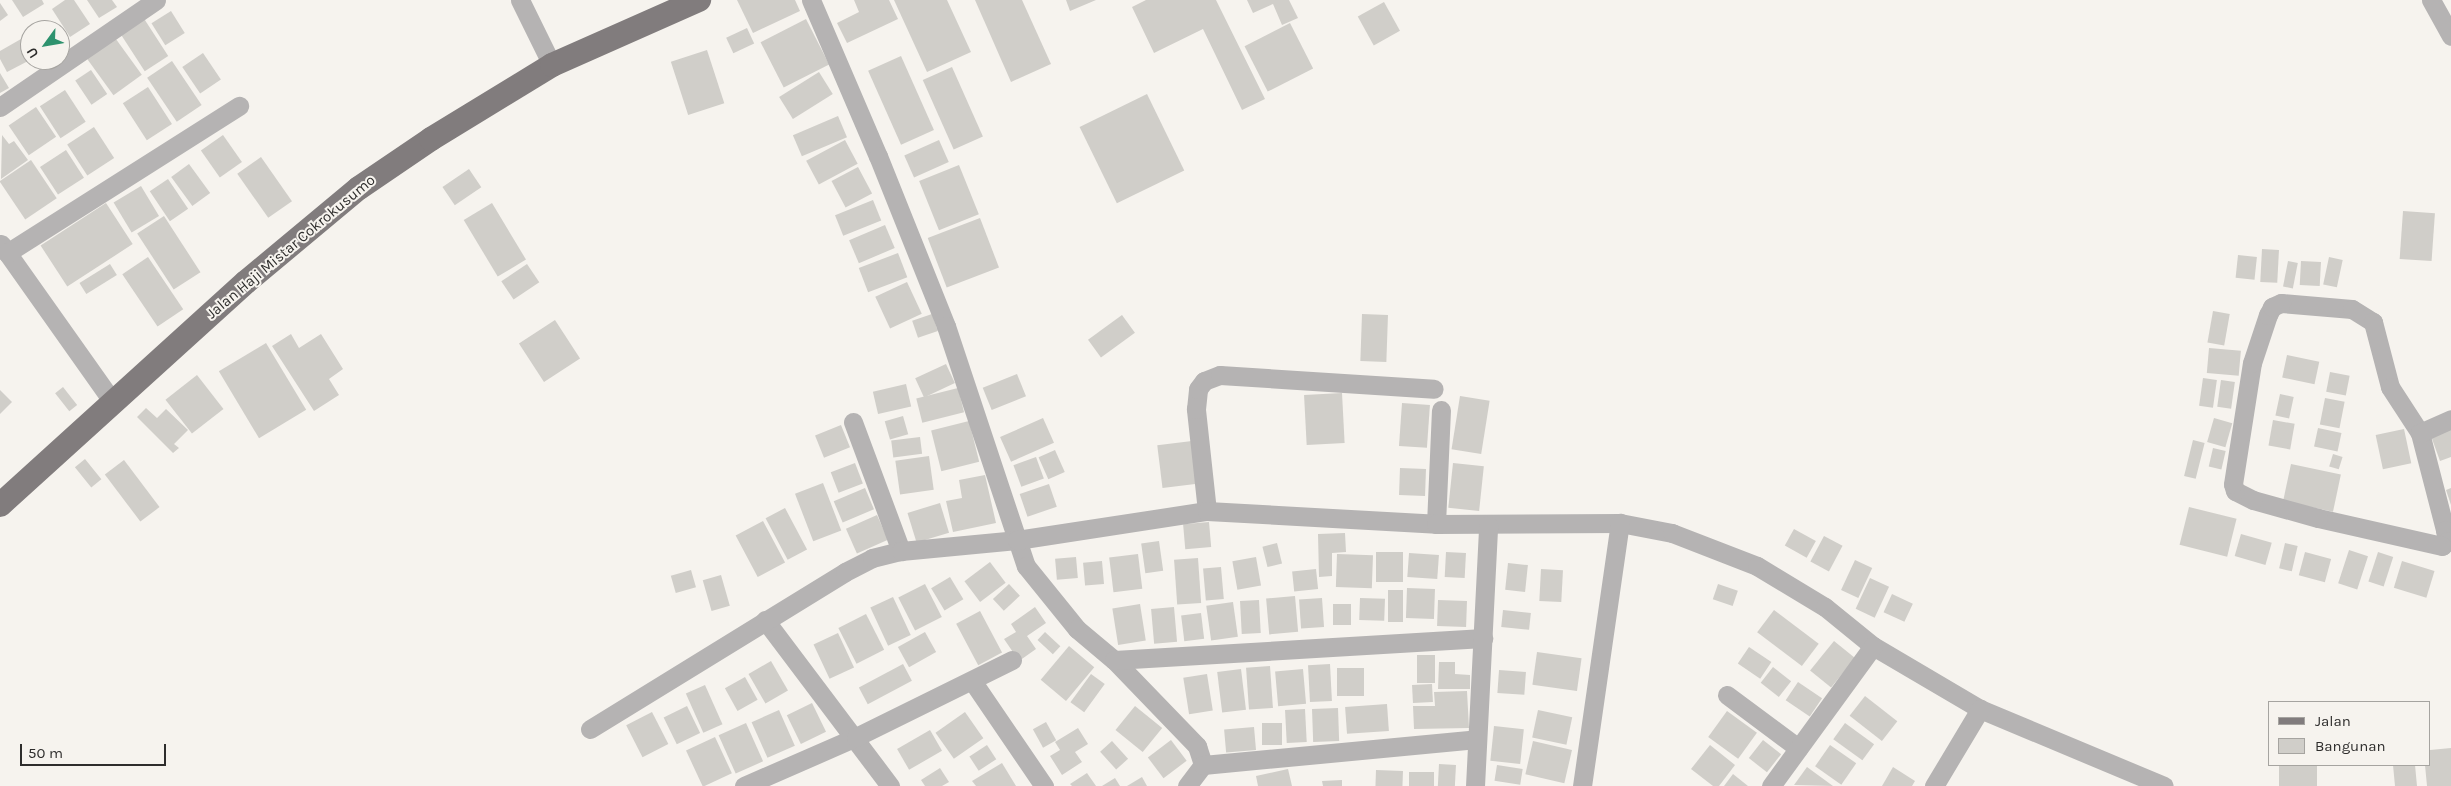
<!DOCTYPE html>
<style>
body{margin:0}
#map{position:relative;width:2451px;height:786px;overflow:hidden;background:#f6f3ee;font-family:Karla,sans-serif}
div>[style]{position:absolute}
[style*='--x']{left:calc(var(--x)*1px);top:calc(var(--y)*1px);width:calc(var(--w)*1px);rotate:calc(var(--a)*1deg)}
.building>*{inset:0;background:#d0cec9;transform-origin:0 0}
.minor>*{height:19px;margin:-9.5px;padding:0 9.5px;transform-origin:9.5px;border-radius:9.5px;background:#b5b3b3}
.major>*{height:24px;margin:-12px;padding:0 12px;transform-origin:12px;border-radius:12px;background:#817c7d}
span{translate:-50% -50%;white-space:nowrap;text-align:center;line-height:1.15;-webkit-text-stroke:4px #f6f3ee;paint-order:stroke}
.street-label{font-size:15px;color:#2e2d2c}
.legend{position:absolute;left:2268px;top:701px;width:162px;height:65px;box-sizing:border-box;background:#f6f3ee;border:1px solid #a6a4a0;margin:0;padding:6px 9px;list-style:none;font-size:15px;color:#2e2d2c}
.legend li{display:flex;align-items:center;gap:10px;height:25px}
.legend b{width:25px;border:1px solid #a6a4a0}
.north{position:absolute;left:20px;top:20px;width:50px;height:50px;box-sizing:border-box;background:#f6f3ee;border:1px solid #a6a4a0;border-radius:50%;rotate:238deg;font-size:14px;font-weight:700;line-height:20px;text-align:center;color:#2e2d2c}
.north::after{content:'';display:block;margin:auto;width:18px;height:22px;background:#2e926e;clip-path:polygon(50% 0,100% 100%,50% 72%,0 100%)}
.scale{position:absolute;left:20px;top:744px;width:146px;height:22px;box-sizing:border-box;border:2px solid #2e2d2c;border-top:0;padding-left:6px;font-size:15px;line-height:18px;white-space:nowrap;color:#2e2d2c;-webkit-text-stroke:4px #f6f3ee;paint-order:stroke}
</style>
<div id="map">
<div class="building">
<div style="clip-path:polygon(12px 0,42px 0,44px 4px,23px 17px)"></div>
<div style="clip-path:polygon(65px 0,74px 0,90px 24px,70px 37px,52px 9px)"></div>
<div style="clip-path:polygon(87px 0,112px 0,117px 7px,99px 18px)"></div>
<div style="clip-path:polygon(737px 0,795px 0,800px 11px,753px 33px)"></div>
<div style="clip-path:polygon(854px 0,889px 0,898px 19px,847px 43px,837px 23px,859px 12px)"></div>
<div style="clip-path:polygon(894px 0,947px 0,971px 52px,927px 72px)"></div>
<div style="clip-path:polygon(975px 0,1022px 0,1051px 64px,1011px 82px)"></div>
<div style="clip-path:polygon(1066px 0,1096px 0,1070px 11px)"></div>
<div style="clip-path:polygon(1146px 0,1216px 0,1265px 99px,1242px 110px,1203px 29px,1154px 53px,1132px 7px)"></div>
<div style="clip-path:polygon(1247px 0,1289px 0,1298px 18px,1282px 25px,1273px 4px,1253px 13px)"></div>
<div style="left:1384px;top:2px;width:33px;height:30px;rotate:61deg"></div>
<div style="clip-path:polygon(0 3px,8px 15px,0 21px)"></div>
<div style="left:171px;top:11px;width:26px;height:23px;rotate:58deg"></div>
<div style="left:141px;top:14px;width:50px;height:28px;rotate:57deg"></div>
<div style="left:806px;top:19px;width:51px;height:51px;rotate:63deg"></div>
<div style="left:1290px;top:23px;width:51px;height:51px;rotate:63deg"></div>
<div style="left:747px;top:28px;width:17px;height:23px;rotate:65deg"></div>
<div style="clip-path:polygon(28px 35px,30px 60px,7px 72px,0 59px,0 51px)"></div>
<div style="left:113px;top:35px;width:49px;height:35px;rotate:54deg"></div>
<div style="left:707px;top:50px;width:56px;height:38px;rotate:72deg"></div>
<div style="left:203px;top:53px;width:32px;height:25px;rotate:56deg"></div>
<div style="left:901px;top:56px;width:81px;height:36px;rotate:66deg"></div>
<div style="left:172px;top:61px;width:53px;height:30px;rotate:56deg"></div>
<div style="left:952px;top:67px;width:76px;height:32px;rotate:66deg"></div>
<div style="left:91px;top:70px;width:29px;height:19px;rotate:56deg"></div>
<div style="left:819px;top:72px;width:26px;height:47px;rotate:58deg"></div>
<div style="clip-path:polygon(0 73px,9px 88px,0 93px)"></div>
<div style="left:148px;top:87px;width:44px;height:30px;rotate:57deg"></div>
<div style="left:65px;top:90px;width:38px;height:30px;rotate:57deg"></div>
<div style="left:1147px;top:94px;width:85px;height:75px;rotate:64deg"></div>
<div style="left:36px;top:107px;width:36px;height:33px;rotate:56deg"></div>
<div style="left:838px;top:116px;width:23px;height:49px;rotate:67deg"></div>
<div style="left:94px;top:127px;width:37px;height:32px;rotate:57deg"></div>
<div style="clip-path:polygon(2px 135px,9px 144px,14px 141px,28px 160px,1px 179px)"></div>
<div style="left:223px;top:135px;width:33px;height:27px;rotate:55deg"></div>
<div style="left:845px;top:140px;width:27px;height:44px;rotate:62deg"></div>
<div style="left:939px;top:140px;width:24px;height:38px;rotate:66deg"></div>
<div style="left:66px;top:150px;width:33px;height:31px;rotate:57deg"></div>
<div style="left:261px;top:157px;width:54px;height:29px;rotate:55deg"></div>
<div style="left:31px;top:160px;width:46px;height:38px;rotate:56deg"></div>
<div style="left:189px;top:164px;width:36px;height:22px;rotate:54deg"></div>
<div style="left:959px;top:165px;width:53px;height:43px;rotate:68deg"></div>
<div style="left:858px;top:167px;width:30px;height:30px;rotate:62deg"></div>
<div style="left:469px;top:169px;width:22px;height:32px;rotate:56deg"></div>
<div style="left:168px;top:179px;width:36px;height:22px;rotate:56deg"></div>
<div style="left:141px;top:186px;width:35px;height:32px;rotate:59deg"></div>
<div style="left:873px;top:200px;width:22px;height:41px;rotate:68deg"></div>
<div style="left:106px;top:203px;width:49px;height:78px;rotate:57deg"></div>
<div style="left:492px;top:203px;width:66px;height:33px;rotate:59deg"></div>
<div style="left:2403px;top:211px;width:32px;height:48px;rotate:4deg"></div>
<div style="left:164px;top:216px;width:67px;height:32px;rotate:57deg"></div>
<div style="left:980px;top:218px;width:53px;height:56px;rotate:69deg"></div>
<div style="left:885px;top:225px;width:25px;height:39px;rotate:67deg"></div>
<div style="left:2262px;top:249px;width:17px;height:33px;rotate:3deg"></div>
<div style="left:898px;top:253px;width:26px;height:42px;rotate:69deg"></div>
<div style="left:2238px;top:255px;width:19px;height:23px;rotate:6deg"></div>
<div style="left:148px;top:257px;width:63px;height:31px;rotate:56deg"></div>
<div style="left:2329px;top:257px;width:14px;height:28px;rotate:12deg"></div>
<div style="left:2288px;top:261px;width:10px;height:26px;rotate:11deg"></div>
<div style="left:2301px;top:261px;width:20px;height:24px;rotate:3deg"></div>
<div style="left:110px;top:264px;width:13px;height:36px;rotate:58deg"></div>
<div style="left:527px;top:264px;width:22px;height:31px;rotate:56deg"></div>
<div style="left:907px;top:282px;width:35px;height:35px;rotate:65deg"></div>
<div style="left:2213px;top:311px;width:17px;height:32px;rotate:10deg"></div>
<div style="left:932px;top:314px;width:18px;height:21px;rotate:71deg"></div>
<div style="left:1362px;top:314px;width:26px;height:47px;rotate:2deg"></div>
<div style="left:1122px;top:315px;width:22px;height:42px;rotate:54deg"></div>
<div style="left:555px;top:320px;width:46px;height:43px;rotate:57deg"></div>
<div style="clip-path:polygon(291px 334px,299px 348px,321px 334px,343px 369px,329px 379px,339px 395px,314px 411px,272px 346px)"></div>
<div style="left:266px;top:343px;width:78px;height:55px;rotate:59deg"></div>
<div style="left:2209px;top:348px;width:32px;height:25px;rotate:5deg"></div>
<div style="left:2287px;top:355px;width:33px;height:23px;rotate:12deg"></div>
<div style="left:946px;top:364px;width:21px;height:34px;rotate:65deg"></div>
<div style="left:2330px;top:372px;width:20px;height:20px;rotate:11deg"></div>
<div style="left:1017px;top:374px;width:24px;height:37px;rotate:68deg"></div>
<div style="left:197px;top:375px;width:43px;height:40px;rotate:52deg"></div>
<div style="left:2203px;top:378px;width:14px;height:28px;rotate:8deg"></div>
<div style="left:2221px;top:380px;width:14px;height:27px;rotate:8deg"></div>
<div style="left:906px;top:384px;width:23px;height:34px;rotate:77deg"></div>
<div style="left:63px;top:387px;width:23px;height:10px;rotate:52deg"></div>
<div style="left:958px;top:388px;width:25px;height:43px;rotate:76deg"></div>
<div style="clip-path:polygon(0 390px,12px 402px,0 414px)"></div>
<div style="left:1342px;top:393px;width:50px;height:38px;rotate:87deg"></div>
<div style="left:2280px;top:394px;width:14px;height:22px;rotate:12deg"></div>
<div style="left:1460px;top:396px;width:30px;height:54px;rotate:9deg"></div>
<div style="left:2325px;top:398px;width:20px;height:27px;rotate:11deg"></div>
<div style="left:1402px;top:403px;width:28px;height:43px;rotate:4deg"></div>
<div style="clip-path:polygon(146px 408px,157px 418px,166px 409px,188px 430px,174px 444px,179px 448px,173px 453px,137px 417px)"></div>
<div style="left:903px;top:416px;width:19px;height:19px;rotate:74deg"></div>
<div style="left:1043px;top:418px;width:27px;height:47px;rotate:66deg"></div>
<div style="left:2214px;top:418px;width:19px;height:25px;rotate:16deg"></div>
<div style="left:2273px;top:420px;width:22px;height:26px;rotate:10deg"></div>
<div style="left:969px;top:421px;width:42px;height:39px;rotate:76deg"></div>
<div style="left:841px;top:425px;width:24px;height:28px;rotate:68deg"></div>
<div style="left:2318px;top:428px;width:24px;height:19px;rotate:12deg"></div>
<div style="left:2404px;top:429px;width:35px;height:29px;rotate:78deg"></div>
<div style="clip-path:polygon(2451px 429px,2451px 457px,2440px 461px,2431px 436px)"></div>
<div style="left:920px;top:437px;width:17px;height:29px;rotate:83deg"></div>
<div style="left:2193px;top:440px;width:12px;height:37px;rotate:14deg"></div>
<div style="left:1192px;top:441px;width:43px;height:35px;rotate:83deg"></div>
<div style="left:2213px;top:448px;width:13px;height:19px;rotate:13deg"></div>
<div style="left:1055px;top:450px;width:24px;height:18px;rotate:66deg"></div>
<div style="left:2333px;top:454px;width:10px;height:13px;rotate:17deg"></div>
<div style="left:929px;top:456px;width:34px;height:34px;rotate:82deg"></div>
<div style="left:1036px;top:457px;width:23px;height:24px;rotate:70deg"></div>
<div style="left:85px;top:459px;width:26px;height:13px;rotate:51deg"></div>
<div style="left:124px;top:460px;width:59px;height:24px;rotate:53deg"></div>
<div style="left:855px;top:463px;width:22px;height:26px;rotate:69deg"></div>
<div style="left:1453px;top:463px;width:31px;height:45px;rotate:6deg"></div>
<div style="left:2291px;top:464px;width:51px;height:38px;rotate:12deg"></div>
<div style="left:1400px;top:468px;width:26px;height:27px;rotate:2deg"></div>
<div style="clip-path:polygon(985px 475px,996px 523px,953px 532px,946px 501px,962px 498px,959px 480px)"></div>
<div style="left:823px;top:483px;width:51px;height:30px;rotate:69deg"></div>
<div style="left:1049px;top:484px;width:24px;height:31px;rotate:71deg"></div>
<div style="left:865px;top:488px;width:23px;height:34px;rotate:67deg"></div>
<div style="clip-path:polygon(2451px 488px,2451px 505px,2446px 490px)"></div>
<div style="left:940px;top:503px;width:31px;height:34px;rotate:73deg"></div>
<div style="left:2189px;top:507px;width:49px;height:39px;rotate:14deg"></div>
<div style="left:785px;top:508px;width:47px;height:22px;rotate:62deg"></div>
<div style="left:877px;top:515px;width:27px;height:34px;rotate:66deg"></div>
<div style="left:763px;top:521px;width:47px;height:31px;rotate:62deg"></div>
<div style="left:1209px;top:522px;width:25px;height:26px;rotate:85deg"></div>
<div style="left:1794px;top:529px;width:25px;height:19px;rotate:29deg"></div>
<div style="clip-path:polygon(1345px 533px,1346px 552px,1332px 553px,1332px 576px,1319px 577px,1318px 534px)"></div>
<div style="left:2241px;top:534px;width:32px;height:23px;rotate:16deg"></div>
<div style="left:1824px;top:536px;width:21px;height:29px;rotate:28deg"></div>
<div style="left:1159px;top:541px;width:30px;height:18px;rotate:82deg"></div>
<div style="left:1277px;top:543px;width:21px;height:15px;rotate:76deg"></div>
<div style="left:2285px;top:543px;width:13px;height:26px;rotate:13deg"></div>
<div style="left:2349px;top:550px;width:20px;height:35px;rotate:18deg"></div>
<div style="left:1376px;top:552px;width:27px;height:30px"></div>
<div style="left:1446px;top:552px;width:20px;height:25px;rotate:3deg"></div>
<div style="left:2305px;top:552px;width:27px;height:24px;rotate:15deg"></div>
<div style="left:2378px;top:552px;width:16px;height:31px;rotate:18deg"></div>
<div style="left:1409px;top:553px;width:30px;height:24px;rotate:4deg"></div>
<div style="left:1138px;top:554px;width:35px;height:29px;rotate:83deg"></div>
<div style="left:1337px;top:554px;width:36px;height:33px;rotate:2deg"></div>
<div style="left:1076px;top:557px;width:21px;height:21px;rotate:85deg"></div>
<div style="left:1256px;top:557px;width:29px;height:24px;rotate:80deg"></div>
<div style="left:1198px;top:558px;width:45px;height:24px;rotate:86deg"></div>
<div style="left:1855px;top:560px;width:19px;height:33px;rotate:25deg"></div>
<div style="left:1102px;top:561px;width:23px;height:19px;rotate:85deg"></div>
<div style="left:2402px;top:561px;width:34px;height:28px;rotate:17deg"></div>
<div style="left:990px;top:562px;width:26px;height:32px;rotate:53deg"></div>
<div style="left:1508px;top:563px;width:20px;height:27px;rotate:6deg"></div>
<div style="left:1221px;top:567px;width:32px;height:18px;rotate:85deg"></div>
<div style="left:1316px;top:569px;width:20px;height:24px;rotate:84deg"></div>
<div style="left:1541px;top:569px;width:22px;height:32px;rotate:3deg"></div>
<div style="left:691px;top:570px;width:18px;height:21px;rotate:74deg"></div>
<div style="left:721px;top:575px;width:32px;height:19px;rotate:74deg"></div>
<div style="left:950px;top:577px;width:26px;height:22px;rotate:59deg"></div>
<div style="left:1870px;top:578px;width:21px;height:34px;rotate:25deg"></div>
<div style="left:925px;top:584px;width:37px;height:30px;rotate:63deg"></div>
<div style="left:1009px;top:584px;width:16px;height:22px;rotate:47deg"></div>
<div style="left:1718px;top:584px;width:21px;height:16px;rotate:19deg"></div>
<div style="left:1407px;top:588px;width:28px;height:30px;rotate:2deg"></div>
<div style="left:1388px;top:590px;width:15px;height:32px"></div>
<div style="left:1892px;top:594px;width:23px;height:20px;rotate:25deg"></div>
<div style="left:1295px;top:596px;width:36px;height:29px;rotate:85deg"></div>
<div style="left:893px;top:597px;width:42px;height:25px;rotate:65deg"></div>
<div style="left:1322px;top:598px;width:29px;height:23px;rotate:86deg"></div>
<div style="left:1360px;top:598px;width:25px;height:22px;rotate:2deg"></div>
<div style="left:1259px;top:600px;width:33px;height:19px;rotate:87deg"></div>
<div style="left:1438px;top:600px;width:29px;height:26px;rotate:2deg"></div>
<div style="left:1233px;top:602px;width:35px;height:27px;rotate:82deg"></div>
<div style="left:1140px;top:604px;width:37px;height:28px;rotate:81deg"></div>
<div style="left:1351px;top:604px;width:21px;height:18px;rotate:90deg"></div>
<div style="clip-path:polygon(1035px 607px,1046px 623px,1027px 636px,1036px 649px,1019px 661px,1004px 639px,1016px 632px,1011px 624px)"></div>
<div style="left:1174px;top:607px;width:35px;height:23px;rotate:85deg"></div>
<div style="left:1503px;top:610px;width:28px;height:17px;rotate:6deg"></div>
<div style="left:1774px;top:610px;width:56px;height:28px;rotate:37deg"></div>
<div style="left:980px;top:611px;width:47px;height:27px;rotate:62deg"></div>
<div style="left:1201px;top:613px;width:26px;height:20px;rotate:83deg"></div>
<div style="left:866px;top:614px;width:40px;height:31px;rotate:63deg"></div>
<div style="left:925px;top:632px;width:23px;height:31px;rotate:61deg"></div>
<div style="left:1045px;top:632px;width:21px;height:11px;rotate:43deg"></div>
<div style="left:838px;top:633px;width:38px;height:27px;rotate:65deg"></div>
<div style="left:1834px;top:641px;width:27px;height:38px;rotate:39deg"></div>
<div style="left:1069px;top:646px;width:33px;height:44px;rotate:40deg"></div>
<div style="left:1749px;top:647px;width:27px;height:20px;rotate:34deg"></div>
<div style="left:1537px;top:652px;width:45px;height:33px;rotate:8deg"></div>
<div style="left:1417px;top:655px;width:18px;height:28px"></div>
<div style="left:771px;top:661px;width:34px;height:26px;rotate:60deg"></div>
<div style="clip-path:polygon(1439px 662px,1455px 662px,1455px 674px,1470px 675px,1470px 689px,1438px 689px)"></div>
<div style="left:903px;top:664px;width:19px;height:50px;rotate:62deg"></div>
<div style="left:1330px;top:664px;width:37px;height:22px;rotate:87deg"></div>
<div style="left:1270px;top:666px;width:42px;height:24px;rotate:86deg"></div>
<div style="left:1773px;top:667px;width:23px;height:20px;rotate:38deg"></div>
<div style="left:1337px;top:668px;width:27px;height:28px"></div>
<div style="left:1241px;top:669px;width:41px;height:24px;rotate:83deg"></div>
<div style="left:1303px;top:669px;width:35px;height:28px;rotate:85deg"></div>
<div style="left:1499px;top:670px;width:27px;height:23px;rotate:4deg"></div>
<div style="left:1091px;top:674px;width:17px;height:35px;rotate:36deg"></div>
<div style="left:1207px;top:674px;width:37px;height:24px;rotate:81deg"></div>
<div style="left:745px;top:677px;width:26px;height:23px;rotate:61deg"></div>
<div style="left:1798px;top:682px;width:29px;height:22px;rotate:34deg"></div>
<div style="left:1432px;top:684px;width:18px;height:20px;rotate:87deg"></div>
<div style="left:705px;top:685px;width:43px;height:21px;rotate:66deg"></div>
<div style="clip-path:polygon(1467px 691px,1469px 728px,1414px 729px,1413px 706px,1435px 706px,1434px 692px)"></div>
<div style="left:1865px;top:696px;width:41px;height:25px;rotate:38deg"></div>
<div style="left:812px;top:703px;width:32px;height:28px;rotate:64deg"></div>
<div style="left:1387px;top:704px;width:27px;height:42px;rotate:86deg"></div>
<div style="left:687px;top:706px;width:30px;height:26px;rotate:64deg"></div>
<div style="left:1135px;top:706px;width:35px;height:31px;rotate:39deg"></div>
<div style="left:1338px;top:708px;width:33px;height:26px;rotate:88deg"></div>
<div style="left:1305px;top:709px;width:33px;height:20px;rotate:87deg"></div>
<div style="left:779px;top:710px;width:39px;height:30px;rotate:66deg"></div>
<div style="left:1538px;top:710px;width:35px;height:28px;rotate:12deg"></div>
<div style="left:1727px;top:711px;width:37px;height:32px;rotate:36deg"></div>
<div style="left:652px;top:712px;width:36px;height:29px;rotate:63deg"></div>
<div style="left:965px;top:712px;width:32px;height:36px;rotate:55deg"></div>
<div style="left:1046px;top:722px;width:21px;height:15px;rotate:61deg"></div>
<div style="left:746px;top:723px;width:42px;height:30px;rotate:66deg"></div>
<div style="left:1262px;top:723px;width:20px;height:22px"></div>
<div style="left:1845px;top:723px;width:36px;height:20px;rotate:36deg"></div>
<div style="left:1494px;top:726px;width:30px;height:35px;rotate:6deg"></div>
<div style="left:1254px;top:727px;width:23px;height:30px;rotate:85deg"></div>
<div style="clip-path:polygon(1078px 728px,1088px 744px,1075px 752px,1082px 762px,1062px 775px,1050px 756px,1060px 750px,1055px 742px)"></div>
<div style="left:930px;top:730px;width:24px;height:38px;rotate:60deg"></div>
<div style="left:715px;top:737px;width:40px;height:32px;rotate:65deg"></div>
<div style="left:1171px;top:740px;width:26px;height:29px;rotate:53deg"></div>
<div style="left:1763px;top:740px;width:23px;height:23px;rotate:38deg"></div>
<div style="left:1112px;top:741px;width:24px;height:16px;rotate:48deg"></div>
<div style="left:1533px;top:741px;width:40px;height:34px;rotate:13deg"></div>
<div style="left:987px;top:745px;width:17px;height:21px;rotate:57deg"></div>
<div style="clip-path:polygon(1710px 745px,1735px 765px,1719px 786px,1713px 786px,1691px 769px)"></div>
<div style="left:1830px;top:745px;width:32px;height:26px;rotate:35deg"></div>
<div style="clip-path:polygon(2451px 748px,2451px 786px,2427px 786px,2425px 765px,2430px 765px,2430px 750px)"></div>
<div style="clip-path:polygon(1002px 763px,1016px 786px,976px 786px,972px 781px)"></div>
<div style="left:1439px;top:764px;width:17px;height:22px;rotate:3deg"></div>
<div style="left:1497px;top:765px;width:26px;height:16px;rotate:9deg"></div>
<div style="left:2279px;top:765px;width:38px;height:21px"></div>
<div style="clip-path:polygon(2393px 765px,2415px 765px,2417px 786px,2395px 786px)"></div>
<div style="clip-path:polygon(1807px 767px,1833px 786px,1794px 785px)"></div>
<div style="clip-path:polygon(1893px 767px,1915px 781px,1912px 786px,1882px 786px)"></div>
<div style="clip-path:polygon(940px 768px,949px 782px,942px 786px,925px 786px,921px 780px)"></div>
<div style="clip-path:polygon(1288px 769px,1292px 786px,1258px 786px,1256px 776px)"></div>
<div style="left:1376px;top:770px;width:27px;height:16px;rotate:2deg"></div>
<div style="left:1409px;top:772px;width:25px;height:14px"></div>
<div style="clip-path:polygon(1087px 773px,1096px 786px,1072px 786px,1070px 784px)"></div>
<div style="clip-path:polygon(1733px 774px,1748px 786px,1724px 786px)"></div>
<div style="clip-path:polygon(1142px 777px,1147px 786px,1127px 786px)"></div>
<div style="clip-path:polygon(1115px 778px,1120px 786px,1102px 786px)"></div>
<div style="clip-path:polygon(1342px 780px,1342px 786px,1323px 786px,1322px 781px)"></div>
</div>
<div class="minor">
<div style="--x:520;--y:0;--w:72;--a:63.8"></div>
<div style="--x:811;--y:0;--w:170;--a:66.8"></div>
<div style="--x:878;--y:156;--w:183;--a:68.2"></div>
<div style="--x:946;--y:326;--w:253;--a:71.6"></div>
<div style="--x:1026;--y:566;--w:81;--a:51"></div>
<div style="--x:1077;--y:629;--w:48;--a:40"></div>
<div style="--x:1114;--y:660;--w:120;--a:46"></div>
<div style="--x:1197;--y:746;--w:20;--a:72"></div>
<div style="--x:2431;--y:0;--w:41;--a:60.9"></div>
<div style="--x:0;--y:107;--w:189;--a:-34.4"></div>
<div style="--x:1;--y:244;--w:192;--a:54.7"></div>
<div style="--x:7;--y:253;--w:275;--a:-32.4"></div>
<div style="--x:2281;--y:303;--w:71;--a:4.8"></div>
<div style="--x:2352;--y:309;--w:25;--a:32"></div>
<div style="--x:2373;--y:322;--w:67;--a:75.3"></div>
<div style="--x:2390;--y:387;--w:55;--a:56.9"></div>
<div style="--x:2420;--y:433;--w:100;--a:75.5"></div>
<div style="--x:2445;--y:530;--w:11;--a:80"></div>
<div style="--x:2447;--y:541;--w:7;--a:135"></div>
<div style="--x:2442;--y:546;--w:127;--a:-167.3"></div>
<div style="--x:2318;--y:518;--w:67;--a:-164.5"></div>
<div style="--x:2253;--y:500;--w:20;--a:-153"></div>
<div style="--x:2235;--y:491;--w:7;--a:-106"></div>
<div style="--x:2233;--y:484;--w:122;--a:-81.1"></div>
<div style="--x:2252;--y:363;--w:51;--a:-71.6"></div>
<div style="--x:2268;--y:315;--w:9;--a:-63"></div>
<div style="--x:2272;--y:307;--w:10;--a:-24"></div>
<div style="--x:853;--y:422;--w:138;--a:69.6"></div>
<div style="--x:2420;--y:433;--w:34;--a:-24"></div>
<div style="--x:1207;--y:511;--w:103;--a:-96.2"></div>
<div style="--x:1196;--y:409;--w:20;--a:-84"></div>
<div style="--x:1198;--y:389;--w:10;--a:-53"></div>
<div style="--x:1204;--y:381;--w:17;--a:-21"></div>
<div style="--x:1220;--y:375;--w:214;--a:3.7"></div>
<div style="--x:1436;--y:524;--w:114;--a:-87.5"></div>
<div style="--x:765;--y:620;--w:208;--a:53"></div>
<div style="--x:1114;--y:660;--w:370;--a:-3.4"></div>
<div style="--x:973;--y:682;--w:126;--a:55.7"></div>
<div style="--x:1727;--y:695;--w:89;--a:36.7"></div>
<div style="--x:590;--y:729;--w:299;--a:-31.6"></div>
<div style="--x:845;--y:572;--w:30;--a:-27"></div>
<div style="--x:872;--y:558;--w:30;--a:-14"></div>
<div style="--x:901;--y:551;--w:117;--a:-5.4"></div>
<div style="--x:1017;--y:540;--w:192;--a:-8.7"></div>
<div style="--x:1207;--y:511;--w:229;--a:3.2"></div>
<div style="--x:1436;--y:524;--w:184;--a:-0.3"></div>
<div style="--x:1620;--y:523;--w:53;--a:10.9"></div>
<div style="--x:1672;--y:533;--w:91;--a:21.2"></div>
<div style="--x:1757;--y:566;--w:79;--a:31.1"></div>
<div style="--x:1825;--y:607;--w:62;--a:39.1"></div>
<div style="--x:1873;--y:646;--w:124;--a:30.5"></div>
<div style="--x:1980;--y:709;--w:199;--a:22.7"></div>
<div style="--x:744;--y:786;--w:122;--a:-23.6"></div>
<div style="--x:856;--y:737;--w:174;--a:-26.3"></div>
<div style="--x:1187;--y:786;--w:26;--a:-53"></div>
<div style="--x:1203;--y:765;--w:275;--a:-5.4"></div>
<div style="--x:1475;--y:786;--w:261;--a:-87.1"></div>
<div style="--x:1582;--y:786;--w:266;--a:-81.8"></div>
<div style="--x:1771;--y:786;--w:173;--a:-53.9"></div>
<div style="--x:1934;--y:786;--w:90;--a:-59.1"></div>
</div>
<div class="major">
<div style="--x:0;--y:505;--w:332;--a:-42.2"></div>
<div style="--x:246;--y:282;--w:147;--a:-39.8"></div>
<div style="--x:359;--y:188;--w:87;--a:-34.2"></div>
<div style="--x:431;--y:139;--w:142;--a:-31.4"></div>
<div style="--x:552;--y:65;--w:161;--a:-23.9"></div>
</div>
<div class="street-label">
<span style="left:291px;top:247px;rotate:-40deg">Jalan Haji Mistar Cokrokusumo</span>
</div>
<ul class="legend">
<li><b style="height:6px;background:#817c7d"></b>Jalan</li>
<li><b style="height:14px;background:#d0cec9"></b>Bangunan</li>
</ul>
<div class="north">U</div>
<div class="scale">50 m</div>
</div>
